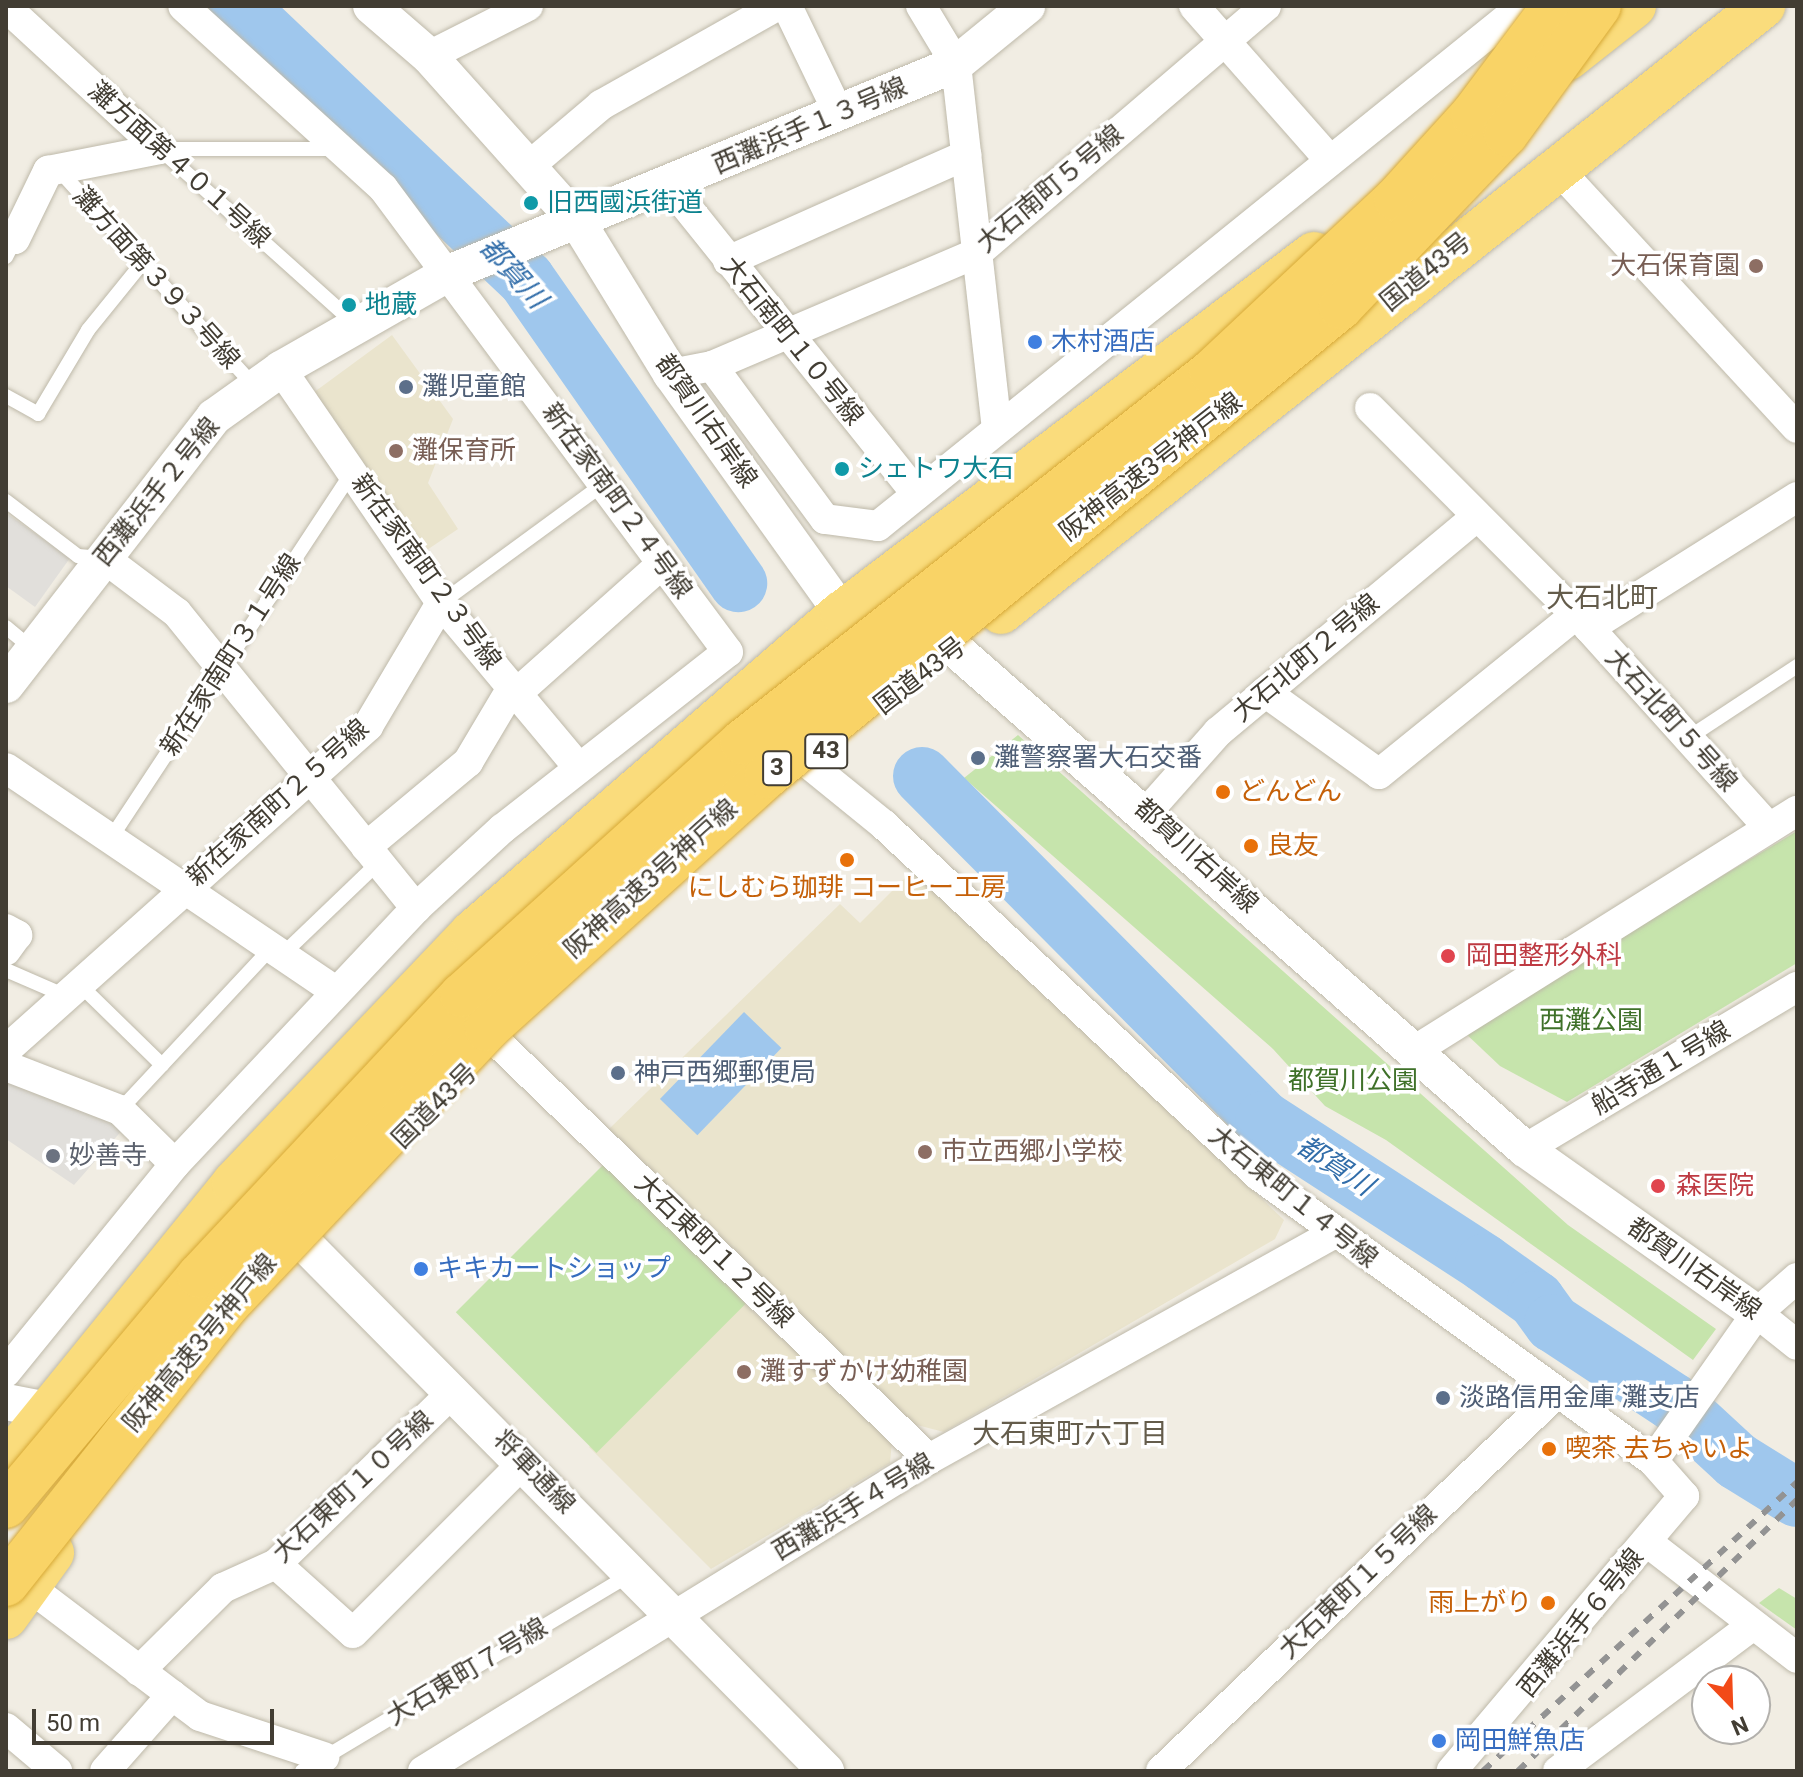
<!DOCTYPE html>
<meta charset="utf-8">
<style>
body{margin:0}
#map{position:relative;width:1803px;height:1777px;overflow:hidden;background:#f1ede3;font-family:Roboto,"Noto Sans JP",sans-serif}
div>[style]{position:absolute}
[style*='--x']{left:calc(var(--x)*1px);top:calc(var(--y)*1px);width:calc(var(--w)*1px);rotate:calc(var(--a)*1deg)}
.education>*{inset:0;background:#eae4cd}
.green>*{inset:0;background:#c6e4ac;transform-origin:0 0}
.parking>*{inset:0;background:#e1dfdb}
.water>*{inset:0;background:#9fc7ed;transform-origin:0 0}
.river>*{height:58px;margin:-29px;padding:0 29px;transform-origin:29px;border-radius:29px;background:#9fc7ed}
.roads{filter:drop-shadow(0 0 2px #beb9a9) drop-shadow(0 0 2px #beb9a9)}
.service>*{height:14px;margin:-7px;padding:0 7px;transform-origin:7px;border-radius:7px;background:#fff}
.minor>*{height:30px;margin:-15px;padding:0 15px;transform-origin:15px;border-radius:15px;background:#fff}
.tertiary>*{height:36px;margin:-18px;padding:0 18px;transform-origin:18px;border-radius:18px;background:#fff}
.trunk>*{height:44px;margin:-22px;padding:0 22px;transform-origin:22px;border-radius:22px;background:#fadc7c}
.rail>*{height:6px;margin-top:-3px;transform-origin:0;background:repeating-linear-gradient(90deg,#939393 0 10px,transparent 0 20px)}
.bridges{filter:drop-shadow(0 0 2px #d7a936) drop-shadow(0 0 2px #d7a936)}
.motorway-bridge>*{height:44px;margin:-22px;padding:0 22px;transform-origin:22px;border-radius:22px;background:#f9d366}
.dots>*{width:22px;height:22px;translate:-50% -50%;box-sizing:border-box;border:4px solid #fff;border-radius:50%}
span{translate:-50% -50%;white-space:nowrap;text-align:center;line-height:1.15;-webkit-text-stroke:7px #fff;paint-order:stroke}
.shield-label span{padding:2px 6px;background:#fff;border:2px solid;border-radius:6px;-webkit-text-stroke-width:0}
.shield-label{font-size:24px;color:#423d33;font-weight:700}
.street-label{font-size:26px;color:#423d33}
.culture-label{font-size:26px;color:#0d838f}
.left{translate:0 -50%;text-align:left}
.education-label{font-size:26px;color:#785e54}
.right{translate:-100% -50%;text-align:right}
.shop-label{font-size:26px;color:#366cbe}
.service-label{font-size:26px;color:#4e5e75}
.food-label{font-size:26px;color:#c56008}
.health-label{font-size:26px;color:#be3a42}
.park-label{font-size:26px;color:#3f7129}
.worship-label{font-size:26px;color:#5b616d}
.water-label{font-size:28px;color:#316da9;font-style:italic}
.neighbourhood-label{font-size:28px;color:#645c4b}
.frame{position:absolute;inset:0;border:8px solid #423d33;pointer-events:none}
.north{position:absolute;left:1691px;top:1665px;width:80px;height:80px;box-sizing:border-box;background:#fff;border:2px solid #b3b1ad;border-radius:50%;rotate:157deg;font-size:22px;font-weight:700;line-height:32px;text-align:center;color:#423d33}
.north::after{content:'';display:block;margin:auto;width:28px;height:36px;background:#f24a18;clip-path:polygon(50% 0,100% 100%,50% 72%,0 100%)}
.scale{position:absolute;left:32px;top:1709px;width:242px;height:36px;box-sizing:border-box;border:4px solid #423d33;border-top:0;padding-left:10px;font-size:24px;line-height:28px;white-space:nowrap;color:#423d33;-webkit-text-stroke:6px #fff;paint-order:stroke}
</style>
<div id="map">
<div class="education">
<div style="clip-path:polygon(392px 335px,453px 419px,428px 483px,458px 529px,421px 554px,313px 393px)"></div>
<div style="clip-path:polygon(915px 868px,1284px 1220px,1275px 1239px,944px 1432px,913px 1424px,609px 1129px,840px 904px,860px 923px)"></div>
<div style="clip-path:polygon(745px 1304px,892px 1441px,890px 1463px,711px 1569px,589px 1447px)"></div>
</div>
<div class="green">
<div style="clip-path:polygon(1018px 735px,1568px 1225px,1716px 1329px,1693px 1360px,1386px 1140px,1325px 1106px,1273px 1049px,964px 778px)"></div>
<div style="clip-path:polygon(1797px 831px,1797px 963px,1567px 1102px,1500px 1066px,1463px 1031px)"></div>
<div style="left:605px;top:1163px;width:199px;height:211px;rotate:45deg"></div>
<div style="clip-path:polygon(1779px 1588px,1797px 1599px,1797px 1630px,1759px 1603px)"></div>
</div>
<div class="parking">
<div style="clip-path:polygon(6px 513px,70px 558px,35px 607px,6px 586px)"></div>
<div style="clip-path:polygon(6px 1083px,7px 1081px,125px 1127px,74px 1185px,6px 1139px)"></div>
</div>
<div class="water">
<div style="left:744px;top:1012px;width:52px;height:121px;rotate:44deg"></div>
</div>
<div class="river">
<div style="--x:238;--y:6;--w:397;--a:43.5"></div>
<div style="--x:526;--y:279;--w:371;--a:55.1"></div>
<div style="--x:922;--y:776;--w:485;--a:45.2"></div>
<div style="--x:1264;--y:1120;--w:262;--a:33"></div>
<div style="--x:1484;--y:1263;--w:64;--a:35.4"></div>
<div style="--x:1536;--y:1300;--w:29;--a:54"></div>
<div style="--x:1553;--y:1323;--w:144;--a:33.4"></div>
<div style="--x:1673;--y:1402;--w:87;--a:42.7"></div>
<div style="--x:1737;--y:1461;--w:70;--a:31.7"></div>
</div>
<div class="roads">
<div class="service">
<div style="--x:160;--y:149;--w:259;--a:41.9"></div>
<div style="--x:160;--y:149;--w:175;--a:0"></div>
<div style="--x:58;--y:169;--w:294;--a:47.9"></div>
<div style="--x:6;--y:257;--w:20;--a:-63"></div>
<div style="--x:6;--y:396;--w:37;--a:29"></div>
<div style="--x:38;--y:414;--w:98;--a:-59.2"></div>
<div style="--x:88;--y:330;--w:87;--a:-51"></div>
<div style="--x:6;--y:501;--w:91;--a:37.4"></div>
<div style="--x:78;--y:556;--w:21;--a:5"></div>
<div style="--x:441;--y:603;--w:203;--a:-36.2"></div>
<div style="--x:6;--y:627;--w:35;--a:40"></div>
<div style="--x:1688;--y:738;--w:131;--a:-33.4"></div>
<div style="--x:111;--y:838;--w:437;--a:-56.6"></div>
<div style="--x:283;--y:954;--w:133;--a:-43.8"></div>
<div style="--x:6;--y:970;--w:65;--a:23.4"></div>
<div style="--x:79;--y:984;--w:116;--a:44.3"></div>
<div style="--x:120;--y:1110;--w:223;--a:-47"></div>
<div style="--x:302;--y:1771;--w:383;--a:-30.9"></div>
</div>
<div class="minor">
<div style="--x:787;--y:6;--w:120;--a:64.3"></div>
<div style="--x:921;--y:6;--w:68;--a:58.9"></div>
<div style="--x:956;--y:64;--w:367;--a:83.6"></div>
<div style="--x:1194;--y:6;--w:205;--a:48.6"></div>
<div style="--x:6;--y:7;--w:209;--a:42.7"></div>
<div style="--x:429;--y:56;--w:111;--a:-26.8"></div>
<div style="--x:528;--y:167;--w:96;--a:-40.3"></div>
<div style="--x:601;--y:105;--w:202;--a:-29.4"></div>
<div style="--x:1556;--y:167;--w:355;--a:47.3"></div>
<div style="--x:670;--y:186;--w:395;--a:51.3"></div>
<div style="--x:6;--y:236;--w:9;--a:18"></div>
<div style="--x:15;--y:239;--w:76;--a:-64.1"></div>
<div style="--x:48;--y:171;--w:114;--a:-11.1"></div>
<div style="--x:728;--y:261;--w:261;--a:-24"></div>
<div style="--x:712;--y:366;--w:190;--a:53.6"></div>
<div style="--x:825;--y:519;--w:53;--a:7.5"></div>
<div style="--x:878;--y:526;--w:825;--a:-38.9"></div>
<div style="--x:1520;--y:8;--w:45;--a:5.1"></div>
<div style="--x:281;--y:369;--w:283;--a:55.6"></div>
<div style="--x:441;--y:603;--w:215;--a:50.1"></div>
<div style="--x:671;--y:374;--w:42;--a:-11"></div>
<div style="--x:712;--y:366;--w:288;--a:-23.1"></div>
<div style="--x:977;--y:253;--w:380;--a:-40.5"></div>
<div style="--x:1370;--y:408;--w:310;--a:45.1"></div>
<div style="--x:1589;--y:628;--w:269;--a:48"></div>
<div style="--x:104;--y:558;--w:91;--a:37"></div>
<div style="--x:177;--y:613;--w:380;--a:51"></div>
<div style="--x:1589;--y:628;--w:246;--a:-32.2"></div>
<div style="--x:1265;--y:692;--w:140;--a:35.7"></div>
<div style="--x:1379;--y:774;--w:252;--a:-39"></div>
<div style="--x:517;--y:693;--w:195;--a:-41.7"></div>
<div style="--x:809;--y:764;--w:97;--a:39.1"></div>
<div style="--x:884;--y:825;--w:512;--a:43.1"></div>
<div style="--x:1258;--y:1175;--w:488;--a:35.9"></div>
<div style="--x:1653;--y:1461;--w:47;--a:48.5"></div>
<div style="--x:1684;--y:1496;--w:360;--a:130.2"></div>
<div style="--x:6;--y:768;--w:396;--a:34.1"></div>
<div style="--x:1147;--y:812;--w:107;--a:-48.4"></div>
<div style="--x:1218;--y:732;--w:337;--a:-39.8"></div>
<div style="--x:366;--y:847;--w:133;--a:-39.8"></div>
<div style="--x:468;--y:762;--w:86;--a:-59.3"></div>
<div style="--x:6;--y:929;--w:13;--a:29"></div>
<div style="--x:17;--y:935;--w:19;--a:126"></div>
<div style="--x:498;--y:1043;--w:599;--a:43.99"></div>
<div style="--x:6;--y:1050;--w:486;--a:-41.8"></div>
<div style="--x:368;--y:726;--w:143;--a:-59.3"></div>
<div style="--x:1414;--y:1051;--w:452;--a:-32.1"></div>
<div style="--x:6;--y:1066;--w:122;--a:21.1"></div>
<div style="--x:120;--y:1110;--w:77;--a:44.5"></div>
<div style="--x:1525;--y:1149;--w:317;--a:-30.8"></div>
<div style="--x:1757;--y:1313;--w:51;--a:38.7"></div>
<div style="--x:6;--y:1372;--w:268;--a:-50.9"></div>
<div style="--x:175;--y:1164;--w:352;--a:-46.7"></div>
<div style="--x:416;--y:908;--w:117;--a:-42.6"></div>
<div style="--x:502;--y:829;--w:287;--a:-38.1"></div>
<div style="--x:728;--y:652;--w:578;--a:-126.63"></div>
<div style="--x:383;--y:188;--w:270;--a:-137.7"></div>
<div style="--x:1653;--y:1461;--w:181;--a:-54.9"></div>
<div style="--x:1757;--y:1313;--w:53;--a:-41.2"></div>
<div style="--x:1647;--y:1542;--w:190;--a:37.7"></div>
<div style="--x:276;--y:1564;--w:103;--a:41.9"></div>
<div style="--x:353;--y:1633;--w:242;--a:-45"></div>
<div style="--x:28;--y:1586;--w:181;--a:37.1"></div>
<div style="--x:172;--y:1695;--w:101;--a:131.4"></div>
<div style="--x:139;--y:1671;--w:118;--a:-44.7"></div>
<div style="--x:223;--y:1588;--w:58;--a:-24.4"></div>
<div style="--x:276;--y:1564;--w:248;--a:-44.2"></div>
<div style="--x:172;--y:1695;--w:35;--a:37"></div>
<div style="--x:200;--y:1716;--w:131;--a:18.3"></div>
<div style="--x:6;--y:1728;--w:67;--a:40.1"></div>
<div style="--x:423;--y:1771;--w:594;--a:-31.66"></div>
<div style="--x:929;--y:1459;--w:462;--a:-29.1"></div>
<div style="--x:1161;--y:1771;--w:547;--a:-43.67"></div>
<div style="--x:1558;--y:1771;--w:242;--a:-36.8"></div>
</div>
<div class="tertiary">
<div style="--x:371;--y:6;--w:77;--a:40.8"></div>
<div style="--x:429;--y:56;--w:225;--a:48.2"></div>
<div style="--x:579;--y:224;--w:176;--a:58.5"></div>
<div style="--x:671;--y:374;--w:294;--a:54.4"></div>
<div style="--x:842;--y:613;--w:119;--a:17.7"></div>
<div style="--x:955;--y:649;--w:758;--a:41.26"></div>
<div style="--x:1525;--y:1149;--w:284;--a:35.3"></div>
<div style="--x:6;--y:685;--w:339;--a:-52.2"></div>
<div style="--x:214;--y:417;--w:82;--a:-35.6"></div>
<div style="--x:281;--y:369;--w:193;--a:-29.7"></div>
<div style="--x:449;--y:273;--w:548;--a:-22.4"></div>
<div style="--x:956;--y:64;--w:92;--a:-39.2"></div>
<div style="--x:277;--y:1216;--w:781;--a:45.31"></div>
<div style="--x:6;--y:1402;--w:42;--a:11"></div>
</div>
<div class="trunk">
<div style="--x:1568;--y:58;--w:84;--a:-38.2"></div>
<div style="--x:1001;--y:612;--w:974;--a:-38.49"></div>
<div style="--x:6;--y:1464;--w:362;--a:-50.9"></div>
<div style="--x:234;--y:1183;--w:345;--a:-46.4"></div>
<div style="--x:472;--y:933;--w:489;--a:-40.9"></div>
<div style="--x:842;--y:613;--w:593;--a:-37.26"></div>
<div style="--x:6;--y:1617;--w:79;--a:-54.3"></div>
</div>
</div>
<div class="rail">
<div style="--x:1483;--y:1771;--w:427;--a:-42.6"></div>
<div style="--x:1518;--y:1771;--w:389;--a:-44.2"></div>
</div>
<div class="bridges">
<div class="motorway-bridge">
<div style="--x:6;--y:1506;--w:300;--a:-50"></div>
<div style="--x:199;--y:1276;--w:385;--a:-46.9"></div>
<div style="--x:462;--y:995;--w:377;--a:-42.1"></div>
<div style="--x:742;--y:742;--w:597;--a:-38.27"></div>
<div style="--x:1211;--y:372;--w:253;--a:-43.1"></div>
<div style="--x:1396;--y:199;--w:115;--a:-47.8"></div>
<div style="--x:1473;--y:114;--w:135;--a:-53.1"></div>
<div style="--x:6;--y:1584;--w:359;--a:-51.6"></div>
<div style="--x:229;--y:1303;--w:376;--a:-46.7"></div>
<div style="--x:487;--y:1029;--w:377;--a:-42.1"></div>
<div style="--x:767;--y:776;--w:741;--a:-39.25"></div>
<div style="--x:1341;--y:307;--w:239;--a:-46.4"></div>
<div style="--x:1506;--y:134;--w:158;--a:-54"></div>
</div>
</div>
<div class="dots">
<div style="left:531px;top:203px;background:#0f9aa8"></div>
<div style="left:1756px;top:266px;background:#8d6e63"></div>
<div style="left:349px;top:305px;background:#0f9aa8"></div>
<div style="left:1035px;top:342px;background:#3f7fe0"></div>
<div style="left:406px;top:387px;background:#5c6f8a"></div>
<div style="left:396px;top:451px;background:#8d6e63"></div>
<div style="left:842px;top:469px;background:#0f9aa8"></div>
<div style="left:978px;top:758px;background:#5c6f8a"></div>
<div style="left:1223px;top:792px;background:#e8710a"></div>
<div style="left:1251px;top:846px;background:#e8710a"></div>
<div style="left:847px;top:860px;background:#e8710a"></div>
<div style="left:1448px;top:956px;background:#e0444e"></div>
<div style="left:618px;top:1073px;background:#5c6f8a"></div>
<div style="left:925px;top:1152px;background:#8d6e63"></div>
<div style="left:53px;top:1156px;background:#6b7280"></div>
<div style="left:1658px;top:1186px;background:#e0444e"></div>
<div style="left:421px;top:1269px;background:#3f7fe0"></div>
<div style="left:744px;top:1372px;background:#8d6e63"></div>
<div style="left:1443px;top:1398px;background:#5c6f8a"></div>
<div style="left:1549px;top:1449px;background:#e8710a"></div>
<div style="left:1548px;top:1603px;background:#e8710a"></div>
<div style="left:1439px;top:1741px;background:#3f7fe0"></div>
</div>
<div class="shield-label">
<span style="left:826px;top:751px">43</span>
<span style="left:777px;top:768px">3</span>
</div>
<div class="street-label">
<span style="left:810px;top:126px;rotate:-23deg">西灘浜手１３号線</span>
<span style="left:179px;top:165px;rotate:42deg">灘方面第４０１号線</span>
<span style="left:1050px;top:189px;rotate:-40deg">大石南町５号線</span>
<span style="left:1426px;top:272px;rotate:-39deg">国道43号</span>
<span style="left:156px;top:278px;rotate:48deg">灘方面第３９３号線</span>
<span style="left:792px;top:341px;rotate:51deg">大石南町１０号線</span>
<span style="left:706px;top:421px;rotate:55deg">都賀川右岸線</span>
<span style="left:1151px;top:467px;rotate:-38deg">阪神高速3号神戸線</span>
<span style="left:157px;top:492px;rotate:-51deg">西灘浜手２号線</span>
<span style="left:617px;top:501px;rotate:54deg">新在家南町２４号線</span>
<span style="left:426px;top:572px;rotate:54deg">新在家南町２３号線</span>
<span style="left:231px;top:655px;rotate:-57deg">新在家南町３１号線</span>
<span style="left:1306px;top:658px;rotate:-40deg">大石北町２号線</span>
<span style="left:920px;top:676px;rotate:-38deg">国道43号</span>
<span style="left:1671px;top:720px;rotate:48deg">大石北町５号線</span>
<span style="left:278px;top:803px;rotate:-42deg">新在家南町２５号線</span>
<span style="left:1196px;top:856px;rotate:42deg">都賀川右岸線</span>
<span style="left:651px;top:879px;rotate:-42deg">阪神高速3号神戸線</span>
<span style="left:1661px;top:1068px;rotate:-31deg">船寺通１号線</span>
<span style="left:435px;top:1106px;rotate:-45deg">国道43号</span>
<span style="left:1293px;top:1197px;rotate:39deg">大石東町１４号線</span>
<span style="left:714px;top:1251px;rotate:44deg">大石東町１２号線</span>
<span style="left:1694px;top:1269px;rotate:35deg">都賀川右岸線</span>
<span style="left:200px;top:1343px;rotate:-50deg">阪神高速3号神戸線</span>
<span style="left:534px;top:1472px;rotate:46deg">将軍通線</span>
<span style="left:353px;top:1487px;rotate:-43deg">大石東町１０号線</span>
<span style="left:853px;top:1507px;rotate:-31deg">西灘浜手４号線</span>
<span style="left:1358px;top:1582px;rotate:-44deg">大石東町１５号線</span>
<span style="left:1581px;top:1623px;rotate:-51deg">西灘浜手６号線</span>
<span style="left:467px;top:1672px;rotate:-31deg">大石東町７号線</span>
</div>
<div class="culture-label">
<span class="left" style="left:547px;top:203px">旧西國浜街道</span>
<span class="left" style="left:365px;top:305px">地蔵</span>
<span class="left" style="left:858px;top:469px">シェトワ大石</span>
</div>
<div class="education-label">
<span class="right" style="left:1740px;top:266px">大石保育園</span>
<span class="left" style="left:412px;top:451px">灘保育所</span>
<span class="left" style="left:941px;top:1152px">市立西郷小学校</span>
<span class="left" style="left:760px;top:1372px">灘すずかけ幼稚園</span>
</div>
<div class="shop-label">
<span class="left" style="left:1051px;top:342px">木村酒店</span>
<span class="left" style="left:437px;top:1269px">キキカートショップ</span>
<span class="left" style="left:1455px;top:1741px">岡田鮮魚店</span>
</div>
<div class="service-label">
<span class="left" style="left:422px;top:387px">灘児童館</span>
<span class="left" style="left:994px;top:758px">灘警察署大石交番</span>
<span class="left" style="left:634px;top:1073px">神戸西郷郵便局</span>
<span class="left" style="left:1459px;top:1398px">淡路信用金庫 灘支店</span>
</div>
<div class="food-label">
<span class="left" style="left:1239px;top:792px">どんどん</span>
<span class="left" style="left:1267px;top:846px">良友</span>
<span style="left:847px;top:888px">にしむら珈琲 コーヒー工房</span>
<span class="left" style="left:1565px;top:1449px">喫茶 去ちゃいよ</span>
<span class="right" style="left:1532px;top:1603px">雨上がり</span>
</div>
<div class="health-label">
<span class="left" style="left:1466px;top:956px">岡田整形外科</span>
<span class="left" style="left:1676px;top:1186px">森医院</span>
</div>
<div class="park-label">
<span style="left:1591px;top:1021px">西灘公園</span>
<span style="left:1353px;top:1081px">都賀川公園</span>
</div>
<div class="worship-label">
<span class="left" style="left:69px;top:1156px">妙善寺</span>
</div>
<div class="water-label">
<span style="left:513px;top:273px;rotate:48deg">都賀川</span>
<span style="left:1335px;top:1166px;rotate:33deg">都賀川</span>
</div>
<div class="neighbourhood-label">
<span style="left:1602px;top:598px">大石北町</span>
<span style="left:1070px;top:1434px">大石東町六丁目</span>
</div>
<div class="frame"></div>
<div class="north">N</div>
<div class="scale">50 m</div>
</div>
